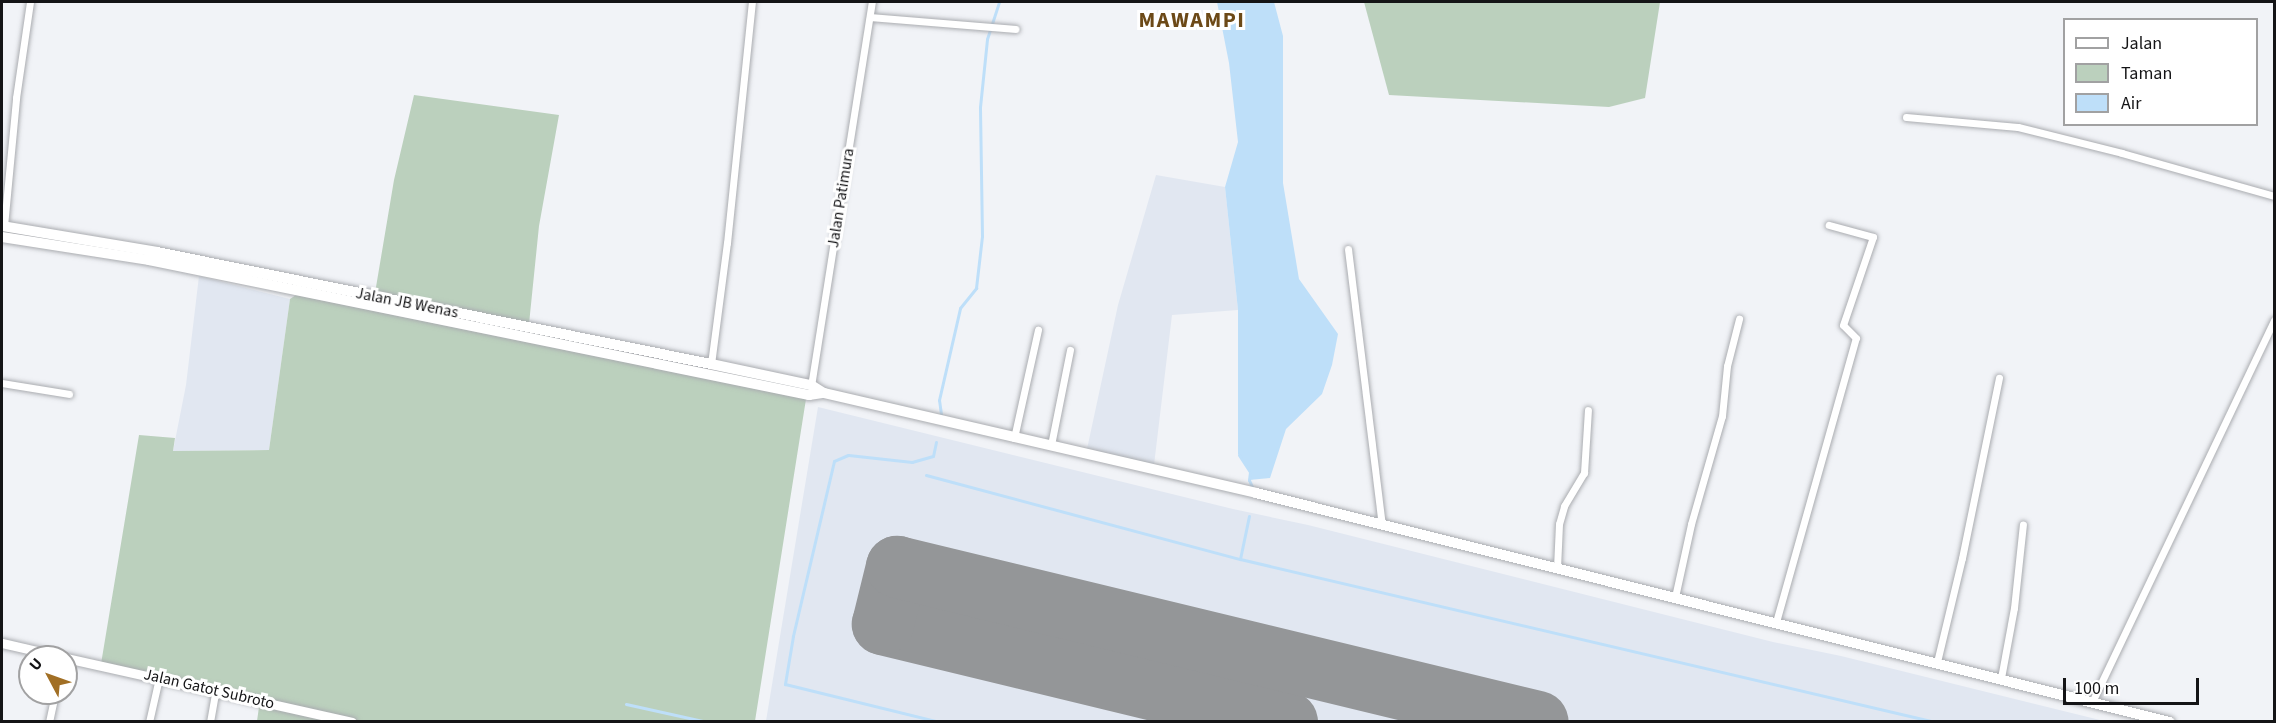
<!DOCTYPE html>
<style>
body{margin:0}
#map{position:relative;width:2276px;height:723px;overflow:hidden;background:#f1f3f7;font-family:"Source Sans 3",sans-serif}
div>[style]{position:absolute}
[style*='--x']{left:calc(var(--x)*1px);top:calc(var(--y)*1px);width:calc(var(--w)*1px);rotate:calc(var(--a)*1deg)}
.built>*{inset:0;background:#e1e7f1}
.green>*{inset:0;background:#bbd0bd}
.water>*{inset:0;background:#bedff9}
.stream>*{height:3px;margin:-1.5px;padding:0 1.5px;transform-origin:1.5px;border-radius:1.5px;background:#bedff9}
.runway>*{height:62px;margin:-31px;padding:0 31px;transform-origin:31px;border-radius:31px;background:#949698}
.roads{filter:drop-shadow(0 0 2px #aaacb0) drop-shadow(0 0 2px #aaacb0)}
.minor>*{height:7px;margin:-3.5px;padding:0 3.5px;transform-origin:3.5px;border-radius:3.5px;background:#fff}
.tertiary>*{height:9px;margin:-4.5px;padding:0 4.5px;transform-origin:4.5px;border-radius:4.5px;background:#fff}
.secondary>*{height:10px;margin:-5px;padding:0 5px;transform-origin:5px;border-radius:5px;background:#fff}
span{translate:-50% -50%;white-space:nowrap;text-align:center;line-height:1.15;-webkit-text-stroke:6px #fff;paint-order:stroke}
.street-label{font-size:16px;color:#141416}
.district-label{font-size:22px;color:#6c4917;font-weight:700;letter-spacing:1.5px}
.frame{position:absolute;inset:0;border:3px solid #141416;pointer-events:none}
.legend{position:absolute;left:2063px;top:18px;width:195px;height:108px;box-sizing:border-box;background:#fff;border:2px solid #a1a1a2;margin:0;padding:8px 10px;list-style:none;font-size:18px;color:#141416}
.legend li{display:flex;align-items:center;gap:12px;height:30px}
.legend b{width:30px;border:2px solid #a1a1a2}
.north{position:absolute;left:18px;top:645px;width:60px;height:60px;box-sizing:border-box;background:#fff;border:2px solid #a1a1a2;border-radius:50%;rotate:311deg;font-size:16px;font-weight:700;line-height:24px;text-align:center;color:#141416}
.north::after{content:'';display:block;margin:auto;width:21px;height:27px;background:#a16f25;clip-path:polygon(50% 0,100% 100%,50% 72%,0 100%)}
.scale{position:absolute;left:2063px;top:678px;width:136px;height:27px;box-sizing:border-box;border:3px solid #141416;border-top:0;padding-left:8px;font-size:18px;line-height:21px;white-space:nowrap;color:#141416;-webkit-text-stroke:4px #fff;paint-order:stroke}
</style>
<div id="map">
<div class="built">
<div style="clip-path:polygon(1156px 175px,1225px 187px,1238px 310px,1172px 315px,1154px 465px,1087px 449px,1118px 305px)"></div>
<div style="clip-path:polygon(199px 276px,290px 299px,269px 450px,173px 451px,186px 385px)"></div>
<div style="clip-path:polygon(818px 407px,1233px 509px,1308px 525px,1773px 642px,1841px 656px,2104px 721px,766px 721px)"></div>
</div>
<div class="green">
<div style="clip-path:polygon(1364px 2px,1660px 2px,1645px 98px,1609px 107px,1389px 95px)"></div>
<div style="clip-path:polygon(414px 95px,559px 115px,539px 226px,529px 324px,375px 293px,394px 180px)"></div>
<div style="clip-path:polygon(296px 295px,806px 399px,755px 721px,257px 721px,260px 700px,101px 664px,139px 435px,175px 438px,173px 451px,269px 450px,290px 299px)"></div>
</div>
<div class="water">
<div style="clip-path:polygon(1217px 2px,1274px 2px,1283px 36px,1283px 183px,1299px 279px,1338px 334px,1332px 365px,1322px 394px,1286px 429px,1270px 478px,1249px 480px,1250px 472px,1238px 454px,1238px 310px,1225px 187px,1238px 142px,1229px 63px)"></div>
</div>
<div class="stream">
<div style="--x:941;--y:414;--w:14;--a:-98"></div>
<div style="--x:939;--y:400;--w:94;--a:-77.1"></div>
<div style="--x:960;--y:308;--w:26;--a:-51"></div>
<div style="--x:976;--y:288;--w:52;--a:-83.4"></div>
<div style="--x:982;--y:236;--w:129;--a:-90.9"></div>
<div style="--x:980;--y:107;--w:68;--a:-84.1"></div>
<div style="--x:987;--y:39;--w:39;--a:-72"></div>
<div style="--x:936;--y:442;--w:14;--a:102"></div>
<div style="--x:933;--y:456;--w:22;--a:164"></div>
<div style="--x:912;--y:462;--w:64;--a:-173.8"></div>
<div style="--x:848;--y:455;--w:15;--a:157"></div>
<div style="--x:834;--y:461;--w:180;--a:103.2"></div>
<div style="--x:793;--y:636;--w:49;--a:99.5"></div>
<div style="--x:785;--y:684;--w:160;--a:13.8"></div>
<div style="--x:1239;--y:455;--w:20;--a:57"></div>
<div style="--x:1250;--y:472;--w:8;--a:97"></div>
<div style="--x:1249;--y:480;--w:10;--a:66"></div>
<div style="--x:926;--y:475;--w:325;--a:15"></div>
<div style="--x:1240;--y:559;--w:714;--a:13.2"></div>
<div style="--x:1240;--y:559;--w:44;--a:-78.2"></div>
<div style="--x:626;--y:704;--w:83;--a:12.5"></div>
</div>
<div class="runway">
<div style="--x:1287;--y:722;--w:416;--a:-166.4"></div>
<div style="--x:883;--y:624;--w:59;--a:-76.2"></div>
<div style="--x:897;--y:567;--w:659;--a:13.59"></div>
</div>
<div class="roads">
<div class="minor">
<div style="--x:870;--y:17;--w:146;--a:4.7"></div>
<div style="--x:1906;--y:117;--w:112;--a:5.1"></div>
<div style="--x:2018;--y:127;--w:107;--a:14"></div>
<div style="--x:2122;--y:153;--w:158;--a:15.8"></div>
<div style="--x:4;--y:226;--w:129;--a:-84.6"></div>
<div style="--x:16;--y:98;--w:97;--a:-81.7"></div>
<div style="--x:1348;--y:249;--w:277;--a:83"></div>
<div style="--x:711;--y:364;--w:122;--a:-82.5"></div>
<div style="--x:727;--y:243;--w:242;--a:-84.1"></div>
<div style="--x:2;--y:383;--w:68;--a:9.3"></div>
<div style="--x:811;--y:386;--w:389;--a:-81"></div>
<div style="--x:1014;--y:438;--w:111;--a:-77.5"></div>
<div style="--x:1051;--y:445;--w:97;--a:-78.7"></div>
<div style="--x:1557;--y:568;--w:44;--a:-87.4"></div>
<div style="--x:1559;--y:524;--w:19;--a:-74"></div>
<div style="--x:1564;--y:506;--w:39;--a:-59"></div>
<div style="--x:1584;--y:473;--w:63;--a:-86.4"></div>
<div style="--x:1675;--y:597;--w:75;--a:-77.6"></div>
<div style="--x:1691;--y:524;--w:112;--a:-74"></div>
<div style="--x:1722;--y:416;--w:50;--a:-84.3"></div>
<div style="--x:1727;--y:366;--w:49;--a:-75.7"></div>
<div style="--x:1776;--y:622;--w:295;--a:-74.3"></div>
<div style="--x:1856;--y:338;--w:18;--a:-135"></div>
<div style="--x:1843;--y:325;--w:93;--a:-71.2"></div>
<div style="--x:1873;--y:237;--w:46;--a:-164.7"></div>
<div style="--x:1937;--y:662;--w:107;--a:-76.5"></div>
<div style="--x:1962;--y:558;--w:184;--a:-78.4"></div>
<div style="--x:2001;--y:678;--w:71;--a:-79.5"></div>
<div style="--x:2014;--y:608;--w:84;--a:-83.9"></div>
<div style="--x:2092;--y:702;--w:423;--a:-64.5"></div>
<div style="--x:49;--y:722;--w:30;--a:-78"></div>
<div style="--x:149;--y:722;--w:45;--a:-77.2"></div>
<div style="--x:210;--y:722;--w:34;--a:-80"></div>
</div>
<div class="tertiary">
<div style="--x:2;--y:643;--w:63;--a:12.9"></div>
<div style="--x:66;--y:658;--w:293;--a:12.6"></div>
</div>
<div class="secondary">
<div style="--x:2;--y:226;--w:157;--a:9.5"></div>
<div style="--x:157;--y:252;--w:565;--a:11.43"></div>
<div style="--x:711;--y:364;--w:102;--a:11.9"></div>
<div style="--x:811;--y:385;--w:15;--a:32"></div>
<div style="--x:2;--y:237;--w:149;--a:8.9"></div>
<div style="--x:149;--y:260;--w:674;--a:11.56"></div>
<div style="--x:809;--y:395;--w:15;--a:-8"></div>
<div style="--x:824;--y:393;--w:443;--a:13"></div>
<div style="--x:1256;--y:493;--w:942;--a:14.07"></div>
</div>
</div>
<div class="street-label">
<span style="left:841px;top:198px;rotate:-81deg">Jalan Patimura</span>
<span style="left:407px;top:303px;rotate:11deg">Jalan JB Wenas</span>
<span style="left:209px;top:689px;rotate:13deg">Jalan Gatot Subroto</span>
</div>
<div class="district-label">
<span style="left:1192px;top:21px">MAWAMPI</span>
</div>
<div class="frame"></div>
<ul class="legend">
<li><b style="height:8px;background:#fff"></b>Jalan</li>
<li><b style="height:16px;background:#bbd0bd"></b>Taman</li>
<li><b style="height:16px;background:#bedff9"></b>Air</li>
</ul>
<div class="north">U</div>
<div class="scale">100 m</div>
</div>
